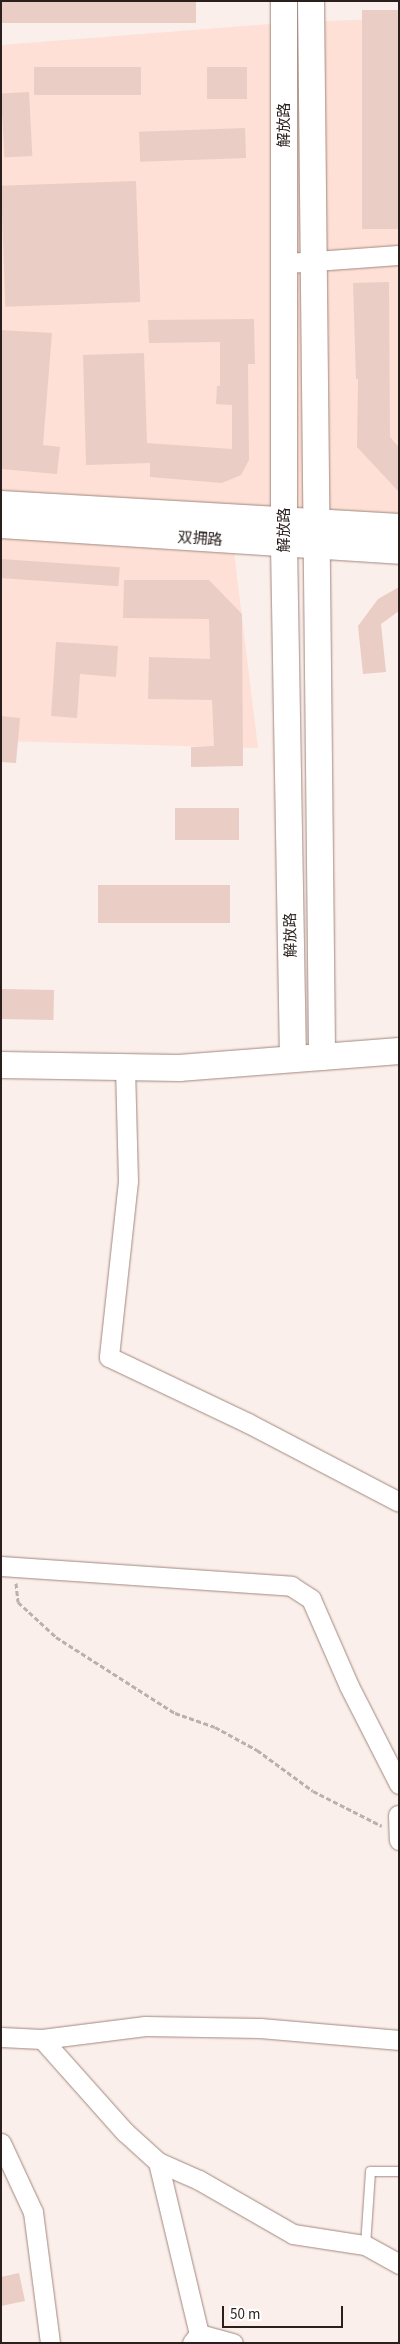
<!DOCTYPE html>
<meta charset="utf-8">
<style>
body{margin:0}
#map{position:relative;width:400px;height:2344px;overflow:hidden;background:#fbefeb;font-family:"Source Sans 3","Noto Sans SC",sans-serif}
div>[style]{position:absolute}
[style*='--x']{left:calc(var(--x)*1px);top:calc(var(--y)*1px);width:calc(var(--w)*1px);rotate:calc(var(--a)*1deg)}
.built>*{inset:0;background:#fee0d6}
.building>*{inset:0;background:#eacdc4;transform-origin:0 0}
.path>*{height:3px;margin-top:-1.5px;transform-origin:0;background:repeating-linear-gradient(90deg,#bcb0ad 0 5px,transparent 0 7.5px)}
.roads{filter:drop-shadow(0 0 1px #a2887f) drop-shadow(0 0 1px #a2887f)}
.lane>*{height:9px;margin:-4.5px;padding:0 4.5px;transform-origin:4.5px;border-radius:4.5px;background:#fff}
.street>*{height:19px;margin:-9.5px;padding:0 9.5px;transform-origin:9.5px;border-radius:9.5px;background:#fff}
.secondary>*{height:26px;margin:-13px;padding:0 13px;transform-origin:13px;border-radius:13px;background:#fff}
span{translate:-50% -50%;white-space:nowrap;text-align:center;line-height:1.15;-webkit-text-stroke:4.5px #fff;paint-order:stroke}
.street-label{font-size:15px;color:#2a1f1c}
.frame{position:absolute;inset:0;border:2px solid #2a1f1c;pointer-events:none}
.scale{position:absolute;left:222px;top:2306px;width:121px;height:22px;box-sizing:border-box;border:2px solid #2a1f1c;border-top:0;padding-left:6px;font-size:15px;line-height:18px;white-space:nowrap;color:#2a1f1c;-webkit-text-stroke:4px #fff;paint-order:stroke}
</style>
<div id="map">
<div class="built">
<div style="clip-path:polygon(399px 18px,399px 521px,229px 511px,258px 748px,1px 741px,1px 45px,283px 23px)"></div>
</div>
<div class="building">
<div style="left:1px;top:1px;width:195px;height:22px"></div>
<div style="left:399px;top:10px;width:219px;height:37px;rotate:90deg"></div>
<div style="left:141px;top:67px;width:28px;height:107px;rotate:90deg"></div>
<div style="left:247px;top:67px;width:32px;height:40px;rotate:90deg"></div>
<div style="left:29px;top:92px;width:64px;height:28px;rotate:87deg"></div>
<div style="left:245px;top:128px;width:30px;height:106px;rotate:88deg"></div>
<div style="left:136px;top:181px;width:121px;height:135px;rotate:88deg"></div>
<div style="clip-path:polygon(389px 282px,390px 437px,399px 447px,399px 492px,357px 447px,358px 379px,356px 379px,353px 283px)"></div>
<div style="clip-path:polygon(254px 319px,255px 364px,248px 364px,249px 460px,241px 475px,222px 483px,150px 477px,150px 463px,86px 465px,83px 355px,144px 353px,147px 443px,232px 449px,232px 405px,216px 404px,217px 386px,220px 386px,220px 342px,149px 343px,148px 320px)"></div>
<div style="clip-path:polygon(1px 330px,52px 333px,43px 445px,60px 447px,57px 474px,1px 469px)"></div>
<div style="left:1px;top:559px;width:119px;height:19px;rotate:4deg"></div>
<div style="clip-path:polygon(124px 580px,209px 580px,242px 614px,243px 766px,191px 767px,191px 747px,214px 746px,212px 700px,148px 699px,149px 657px,210px 659px,209px 619px,123px 618px)"></div>
<div style="clip-path:polygon(399px 587px,399px 611px,381px 624px,386px 672px,363px 674px,358px 626px,378px 599px)"></div>
<div style="clip-path:polygon(56px 642px,118px 646px,116px 677px,80px 674px,77px 718px,51px 716px)"></div>
<div style="clip-path:polygon(1px 716px,20px 718px,16px 763px,1px 762px)"></div>
<div style="left:175px;top:808px;width:64px;height:32px"></div>
<div style="left:230px;top:885px;width:38px;height:132px;rotate:90deg"></div>
<div style="left:1px;top:989px;width:53px;height:30px;rotate:1deg"></div>
<div style="clip-path:polygon(19px 2273px,25px 2301px,1px 2306px,1px 2277px)"></div>
</div>
<div class="path">
<div style="--x:16;--y:1583;--w:19;--a:84"></div>
<div style="--x:18;--y:1602;--w:52;--a:42.6"></div>
<div style="--x:56;--y:1637;--w:141;--a:32.6"></div>
<div style="--x:175;--y:1713;--w:42;--a:19.3"></div>
<div style="--x:215;--y:1727;--w:48;--a:28.7"></div>
<div style="--x:257;--y:1750;--w:69;--a:36.2"></div>
<div style="--x:313;--y:1791;--w:77;--a:26.9"></div>
</div>
<div class="roads">
<div class="lane">
<div style="--x:365;--y:2245;--w:74;--a:-86.1"></div>
<div style="--x:370;--y:2171;--w:29;--a:0"></div>
</div>
<div class="street">
<div style="--x:287;--y:263;--w:112;--a:-4.1"></div>
<div style="--x:125;--y:1067;--w:114;--a:88.5"></div>
<div style="--x:128;--y:1181;--w:177;--a:96.2"></div>
<div style="--x:109;--y:1357;--w:154;--a:25.4"></div>
<div style="--x:248;--y:1423;--w:170;--a:27.6"></div>
<div style="--x:1;--y:1566;--w:291;--a:3.9"></div>
<div style="--x:291;--y:1586;--w:24;--a:33"></div>
<div style="--x:311;--y:1599;--w:95;--a:66.4"></div>
<div style="--x:349;--y:1686;--w:110;--a:63"></div>
<div style="--x:398;--y:1815;--w:25;--a:88"></div>
<div style="--x:1;--y:2037;--w:41;--a:2.8"></div>
<div style="--x:42;--y:2039;--w:104;--a:-7.2"></div>
<div style="--x:145;--y:2026;--w:115;--a:1"></div>
<div style="--x:260;--y:2028;--w:140;--a:4.9"></div>
<div style="--x:42;--y:2039;--w:125;--a:48.3"></div>
<div style="--x:125;--y:2132;--w:45;--a:42.3"></div>
<div style="--x:158;--y:2162;--w:177;--a:76.6"></div>
<div style="--x:199;--y:2334;--w:11;--a:128"></div>
<div style="--x:1;--y:2143;--w:76;--a:65.1"></div>
<div style="--x:33;--y:2212;--w:132;--a:82.6"></div>
<div style="--x:158;--y:2162;--w:45;--a:23.7"></div>
<div style="--x:199;--y:2180;--w:108;--a:29.9"></div>
<div style="--x:293;--y:2234;--w:73;--a:8.7"></div>
<div style="--x:365;--y:2245;--w:39;--a:29"></div>
<div style="--x:199;--y:2334;--w:35;--a:15"></div>
</div>
<div class="secondary">
<div style="--x:284;--y:1;--w:544;--a:90"></div>
<div style="--x:284;--y:545;--w:514;--a:89"></div>
<div style="--x:311;--y:1;--w:1056;--a:89.4"></div>
<div style="--x:1;--y:504;--w:399;--a:3.3"></div>
<div style="--x:1;--y:525;--w:399;--a:3.7"></div>
<div style="--x:1;--y:1065;--w:178;--a:1"></div>
<div style="--x:179;--y:1068;--w:221;--a:-4.4"></div>
</div>
</div>
<div class="street-label">
<span style="left:285px;top:125px;rotate:-90deg">解放路</span>
<span style="left:285px;top:530px;rotate:-90deg">解放路</span>
<span style="left:200px;top:539px;rotate:4deg">双拥路</span>
<span style="left:291px;top:935px;rotate:-91deg">解放路</span>
</div>
<div class="frame"></div>
<div class="scale">50 m</div>
</div>
